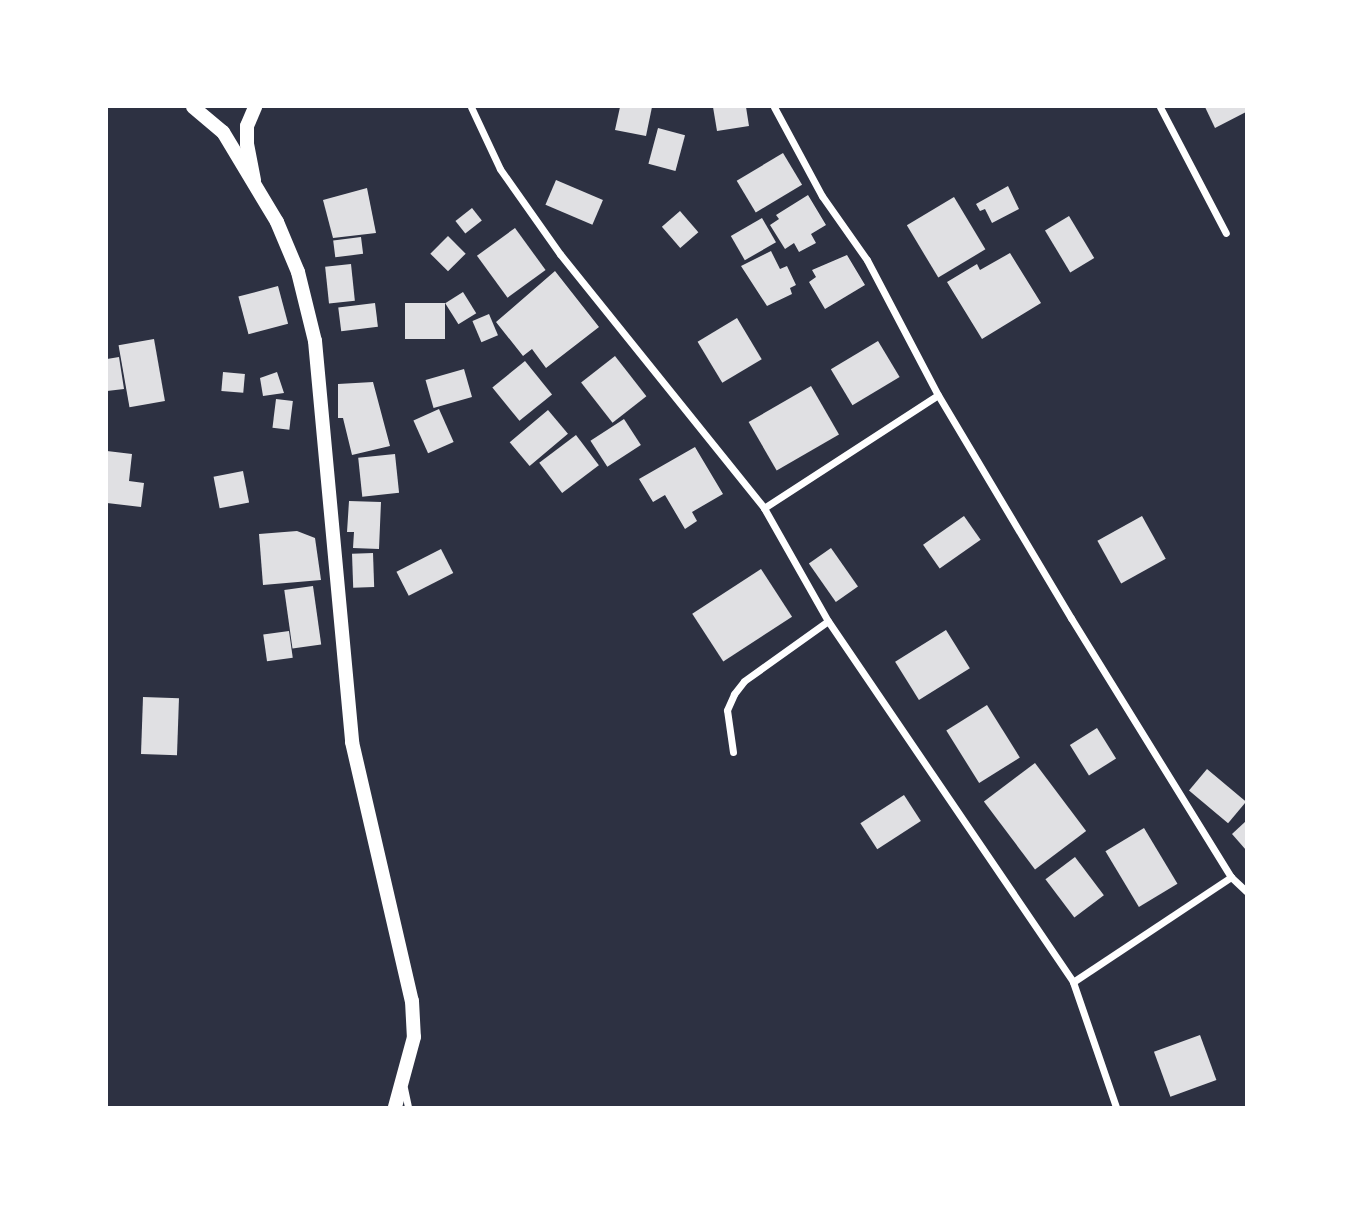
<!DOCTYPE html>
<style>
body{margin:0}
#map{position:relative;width:1353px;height:1214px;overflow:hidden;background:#2d3142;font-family:Rubik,sans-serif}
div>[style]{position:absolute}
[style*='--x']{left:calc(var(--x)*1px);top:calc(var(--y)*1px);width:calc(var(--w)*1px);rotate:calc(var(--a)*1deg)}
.building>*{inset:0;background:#e0e0e3;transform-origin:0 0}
.minor>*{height:7px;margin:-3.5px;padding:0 3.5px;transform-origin:3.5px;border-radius:3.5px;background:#fff}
.secondary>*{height:14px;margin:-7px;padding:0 7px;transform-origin:7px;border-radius:7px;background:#fff}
span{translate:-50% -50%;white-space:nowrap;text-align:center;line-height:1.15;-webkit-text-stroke:7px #fff;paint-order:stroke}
.frame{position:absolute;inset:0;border:108px solid #fff;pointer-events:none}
</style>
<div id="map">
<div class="building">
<div style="clip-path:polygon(620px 107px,652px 107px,646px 136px,615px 130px)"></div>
<div style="clip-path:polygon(713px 107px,746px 107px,749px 126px,717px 131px)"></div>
<div style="clip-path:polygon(1205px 107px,1246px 107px,1246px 112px,1215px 128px)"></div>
<div style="left:658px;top:128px;width:28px;height:37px;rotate:15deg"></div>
<div style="left:783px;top:153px;width:37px;height:54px;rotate:59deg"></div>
<div style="left:556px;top:180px;width:51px;height:27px;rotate:23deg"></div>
<div style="clip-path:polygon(1008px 186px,1019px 209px,992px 223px,985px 209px,980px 211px,976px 204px)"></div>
<div style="clip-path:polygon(367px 188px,376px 233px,333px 238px,323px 200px)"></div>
<div style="clip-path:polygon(808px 195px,826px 225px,811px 234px,816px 243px,799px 252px,794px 243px,785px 249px,770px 225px,779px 219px,776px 215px)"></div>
<div style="left:954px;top:197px;width:61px;height:55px;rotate:59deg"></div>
<div style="left:472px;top:208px;width:16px;height:21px;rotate:52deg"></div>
<div style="left:680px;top:211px;width:28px;height:24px;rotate:49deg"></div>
<div style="left:1069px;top:216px;width:49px;height:28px;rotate:59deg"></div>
<div style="left:762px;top:218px;width:28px;height:36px;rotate:60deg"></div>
<div style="left:515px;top:228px;width:52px;height:47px;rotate:54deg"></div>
<div style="left:448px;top:236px;width:25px;height:25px;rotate:45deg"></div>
<div style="left:361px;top:237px;width:17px;height:28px;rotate:83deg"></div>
<div style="clip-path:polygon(771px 251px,780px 269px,787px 266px,796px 285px,790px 288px,792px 294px,767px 306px,741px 266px)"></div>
<div style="clip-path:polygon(1010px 253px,1041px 303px,982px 339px,947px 282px,977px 264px,980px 270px)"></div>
<div style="clip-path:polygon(847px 255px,865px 285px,825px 309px,809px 282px,816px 277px,812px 270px)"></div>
<div style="left:351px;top:264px;width:37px;height:26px;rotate:84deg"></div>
<div style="clip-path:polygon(555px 271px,599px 327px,546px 368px,532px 349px,523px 356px,496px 322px)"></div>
<div style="left:278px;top:286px;width:39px;height:41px;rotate:75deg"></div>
<div style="left:463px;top:292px;width:25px;height:21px;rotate:58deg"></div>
<div style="left:375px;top:303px;width:24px;height:37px;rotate:83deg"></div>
<div style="left:445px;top:303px;width:36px;height:40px;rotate:90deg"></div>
<div style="left:489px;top:314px;width:23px;height:18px;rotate:67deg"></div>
<div style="left:737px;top:318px;width:48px;height:46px;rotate:59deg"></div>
<div style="left:154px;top:339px;width:63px;height:36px;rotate:80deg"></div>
<div style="left:878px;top:341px;width:42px;height:55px;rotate:59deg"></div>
<div style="left:615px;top:356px;width:51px;height:43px;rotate:52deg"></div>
<div style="clip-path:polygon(119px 357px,124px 389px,107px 391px,107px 359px)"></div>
<div style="left:525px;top:361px;width:43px;height:42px;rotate:51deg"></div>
<div style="left:464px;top:369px;width:29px;height:40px;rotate:74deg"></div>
<div style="left:223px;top:372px;width:22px;height:19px;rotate:5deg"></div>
<div style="clip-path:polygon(277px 372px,284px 393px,263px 396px,260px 378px)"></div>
<div style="clip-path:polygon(373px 382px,390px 446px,352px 455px,343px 418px,338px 418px,338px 384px)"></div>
<div style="left:811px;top:386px;width:56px;height:72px;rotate:60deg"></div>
<div style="left:276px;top:399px;width:17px;height:29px;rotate:7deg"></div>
<div style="left:439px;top:409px;width:36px;height:28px;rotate:66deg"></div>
<div style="left:548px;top:410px;width:31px;height:50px;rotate:50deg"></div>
<div style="left:624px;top:419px;width:31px;height:40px;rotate:57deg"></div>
<div style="left:576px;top:435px;width:38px;height:46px;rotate:53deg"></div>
<div style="clip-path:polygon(695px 447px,723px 494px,692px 512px,697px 521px,685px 529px,665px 495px,653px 502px,639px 479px)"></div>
<div style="clip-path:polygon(107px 451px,132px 454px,129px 481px,144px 483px,141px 507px,107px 503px)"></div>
<div style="left:395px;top:454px;width:39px;height:37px;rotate:84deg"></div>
<div style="left:243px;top:471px;width:32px;height:30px;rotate:79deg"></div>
<div style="clip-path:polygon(349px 501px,381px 502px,379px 549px,353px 548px,354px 532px,347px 532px)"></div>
<div style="left:964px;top:516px;width:29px;height:50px;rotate:55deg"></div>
<div style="left:1142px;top:516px;width:49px;height:51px;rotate:61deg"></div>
<div style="clip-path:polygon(297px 531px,315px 538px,321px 580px,263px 585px,259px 534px)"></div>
<div style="left:831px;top:548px;width:47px;height:27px;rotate:55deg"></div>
<div style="left:441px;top:549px;width:27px;height:50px;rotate:63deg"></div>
<div style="left:373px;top:553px;width:34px;height:21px;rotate:88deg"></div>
<div style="left:761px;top:569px;width:57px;height:82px;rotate:57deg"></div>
<div style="left:313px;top:586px;width:59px;height:29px;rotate:82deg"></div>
<div style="left:946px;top:630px;width:45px;height:60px;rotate:58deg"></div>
<div style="left:289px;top:631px;width:27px;height:26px;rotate:82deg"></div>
<div style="left:143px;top:697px;width:36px;height:57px;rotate:2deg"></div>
<div style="left:987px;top:705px;width:62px;height:48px;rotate:58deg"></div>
<div style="left:1097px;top:728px;width:36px;height:32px;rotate:58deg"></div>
<div style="left:1035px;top:763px;width:85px;height:64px;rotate:53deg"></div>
<div style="left:1207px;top:769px;width:51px;height:28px;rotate:40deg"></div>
<div style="left:904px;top:795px;width:31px;height:52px;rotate:57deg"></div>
<div style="clip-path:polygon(1246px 821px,1246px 850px,1232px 834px)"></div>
<div style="left:1144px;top:828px;width:65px;height:45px;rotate:59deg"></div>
<div style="left:1075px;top:857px;width:48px;height:37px;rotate:53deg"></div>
<div style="left:1200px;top:1035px;width:48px;height:49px;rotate:70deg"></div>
</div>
<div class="minor">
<div style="--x:471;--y:107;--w:68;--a:64.9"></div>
<div style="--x:500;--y:169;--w:104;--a:54.8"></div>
<div style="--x:560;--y:254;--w:326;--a:51.2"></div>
<div style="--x:764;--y:508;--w:130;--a:60.5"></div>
<div style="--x:828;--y:621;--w:436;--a:55.8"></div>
<div style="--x:1073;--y:982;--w:132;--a:71"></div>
<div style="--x:774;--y:107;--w:101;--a:61.7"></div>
<div style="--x:822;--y:196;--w:78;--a:54.9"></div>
<div style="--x:867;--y:260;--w:153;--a:62.3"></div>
<div style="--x:938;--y:395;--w:260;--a:59.2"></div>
<div style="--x:1071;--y:618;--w:304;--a:58.3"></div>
<div style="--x:1231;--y:877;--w:21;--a:43"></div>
<div style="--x:1160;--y:107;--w:142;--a:62.4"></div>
<div style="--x:764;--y:508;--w:207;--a:-33"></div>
<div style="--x:733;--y:752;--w:42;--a:-98.1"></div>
<div style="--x:727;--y:710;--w:17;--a:-66"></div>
<div style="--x:734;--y:694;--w:16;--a:-52"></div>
<div style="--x:744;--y:681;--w:103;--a:-35.5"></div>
<div style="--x:1073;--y:982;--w:190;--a:-33.6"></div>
<div style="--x:404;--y:1088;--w:19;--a:78"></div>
</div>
<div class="secondary">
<div style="--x:193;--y:107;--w:39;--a:40"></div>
<div style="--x:223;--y:132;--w:105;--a:59"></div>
<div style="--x:277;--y:222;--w:54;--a:67.2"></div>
<div style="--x:298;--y:272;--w:71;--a:76.2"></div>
<div style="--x:315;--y:341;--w:403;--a:84.7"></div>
<div style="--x:352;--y:742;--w:266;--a:77"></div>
<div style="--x:412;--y:1001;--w:36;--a:87"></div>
<div style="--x:414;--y:1037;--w:73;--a:105.2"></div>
<div style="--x:254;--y:180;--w:36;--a:-101"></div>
<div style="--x:247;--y:145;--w:19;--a:-90"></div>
<div style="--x:247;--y:126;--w:21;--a:-67"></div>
</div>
<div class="frame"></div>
</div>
